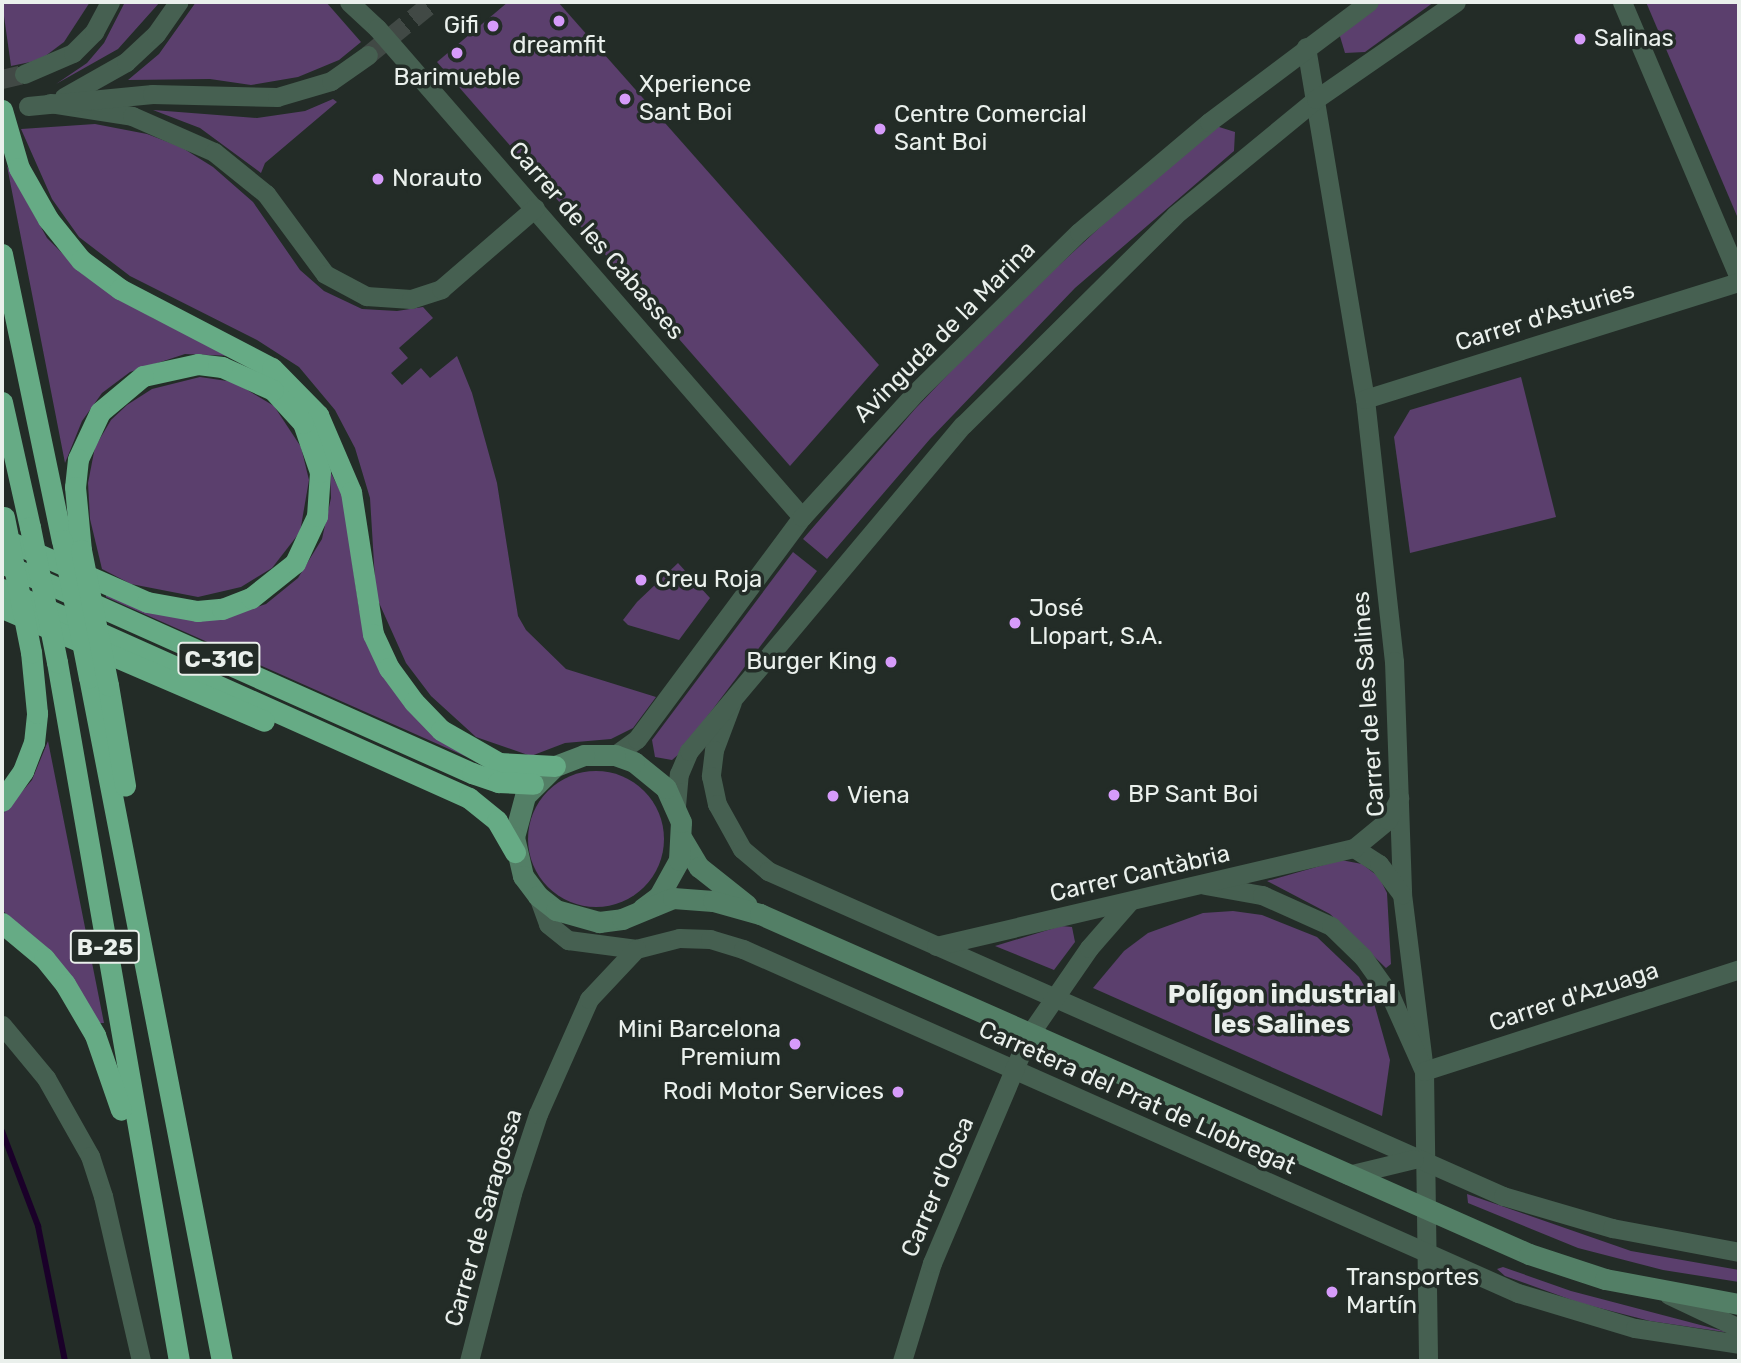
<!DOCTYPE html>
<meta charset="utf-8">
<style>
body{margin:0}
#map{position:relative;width:1741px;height:1363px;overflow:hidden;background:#232c27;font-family:Rubik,sans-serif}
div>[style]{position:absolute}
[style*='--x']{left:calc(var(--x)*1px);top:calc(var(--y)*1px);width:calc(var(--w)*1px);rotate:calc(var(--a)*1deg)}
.green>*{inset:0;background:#5b3f6d}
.round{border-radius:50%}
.stream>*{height:6px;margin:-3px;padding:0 3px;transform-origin:3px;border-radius:3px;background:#1a0029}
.street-tunnel>*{height:19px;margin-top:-9.5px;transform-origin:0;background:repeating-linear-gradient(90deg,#414945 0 19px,transparent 0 29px)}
.street>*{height:19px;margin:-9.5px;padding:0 9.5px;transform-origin:9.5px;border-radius:9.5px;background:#466051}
.secondary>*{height:21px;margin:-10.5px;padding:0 10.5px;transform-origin:10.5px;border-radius:10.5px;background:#537f66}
.highway>*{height:21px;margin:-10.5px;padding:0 10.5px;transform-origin:10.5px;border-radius:10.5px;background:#66ab85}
.highway-bridge>*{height:21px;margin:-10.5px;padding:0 10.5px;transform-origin:10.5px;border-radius:10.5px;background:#66ab85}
.dots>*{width:19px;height:19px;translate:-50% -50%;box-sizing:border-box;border:4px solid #232c27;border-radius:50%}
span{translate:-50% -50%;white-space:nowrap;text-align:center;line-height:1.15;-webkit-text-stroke:7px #232c27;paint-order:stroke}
.shield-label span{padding:2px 5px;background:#232c27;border:2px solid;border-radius:5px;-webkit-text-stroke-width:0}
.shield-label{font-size:23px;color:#eaf0ec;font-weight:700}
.poi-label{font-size:24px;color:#eaf0ec}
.right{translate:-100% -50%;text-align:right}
.left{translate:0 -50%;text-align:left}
.street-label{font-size:24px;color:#eaf0ec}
.neighbourhood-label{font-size:26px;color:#eaf0ec;font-weight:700}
.frame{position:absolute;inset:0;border:4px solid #eaf0ec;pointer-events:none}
</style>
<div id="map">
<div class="green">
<div style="clip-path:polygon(2px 2px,90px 2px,64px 42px,40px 60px,11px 66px)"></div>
<div style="clip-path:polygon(125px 2px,160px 2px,118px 49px,56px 84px,87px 63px,104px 43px)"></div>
<div style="clip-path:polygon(196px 2px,326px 2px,361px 42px,339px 60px,298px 77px,251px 85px,210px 79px,128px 80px,159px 54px)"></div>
<div style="clip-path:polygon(508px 2px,558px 2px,879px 365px,790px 466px,437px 62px)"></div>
<div style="clip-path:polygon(1381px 2px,1434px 2px,1365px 52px,1345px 53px,1339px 33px)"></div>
<div style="clip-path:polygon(1646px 2px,1739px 2px,1739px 219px,1737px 216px)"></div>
<div style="clip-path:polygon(333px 99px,337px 102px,265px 163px,261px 173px,200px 128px,153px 110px,257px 118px,305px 111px)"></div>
<div style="clip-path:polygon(95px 124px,147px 134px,181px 147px,213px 167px,253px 202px,300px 270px,324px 291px,362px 309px,397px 311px,423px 307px,433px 318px,399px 348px,408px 358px,391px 373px,402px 385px,421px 368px,430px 378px,457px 356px,472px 393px,497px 483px,518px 616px,526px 630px,566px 669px,656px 697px,633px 728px,611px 739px,565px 743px,531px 756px,476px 737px,431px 696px,406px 663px,376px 596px,370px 498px,355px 448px,335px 410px,299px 367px,257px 340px,130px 276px,79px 237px,52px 199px,21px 129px)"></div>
<div style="clip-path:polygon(1216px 126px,1235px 132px,1234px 151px,1075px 288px,930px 439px,827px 559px,803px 539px,915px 409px,997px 323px,1141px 189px)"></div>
<div style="clip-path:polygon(7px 166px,47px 238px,85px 276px,153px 318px,233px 356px,185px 354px,130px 372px,102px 393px,82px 421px,65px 463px)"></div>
<div style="clip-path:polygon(200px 377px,234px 382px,274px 406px,301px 447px,309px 480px,300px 532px,272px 568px,241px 587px,198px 597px,131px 584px,102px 569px,90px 519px,88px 483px,95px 447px,111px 420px,127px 405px,152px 389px)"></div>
<div style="clip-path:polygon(1521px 377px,1556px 517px,1410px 553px,1394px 437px,1410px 410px)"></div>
<div style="clip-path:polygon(330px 471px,343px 497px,359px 609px,370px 648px,476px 761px,106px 597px,106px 592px,224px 618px,266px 604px,298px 578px,322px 539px,331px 498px)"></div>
<div style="clip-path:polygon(793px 552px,817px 571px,679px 754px,672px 760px,655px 757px,652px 740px)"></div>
<div style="clip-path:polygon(678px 563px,710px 598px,679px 640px,628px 625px,623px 620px,637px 602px)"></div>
<div style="clip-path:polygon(48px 741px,104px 1023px,100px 1023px,54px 957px,2px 910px,2px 815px,32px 780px)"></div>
<div class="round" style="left:528px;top:771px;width:136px;height:136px"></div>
<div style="clip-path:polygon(1341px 860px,1362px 864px,1379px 877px,1387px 893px,1391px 964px,1386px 968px,1330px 914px,1267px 881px)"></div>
<div style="clip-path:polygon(1233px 911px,1262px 915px,1317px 937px,1359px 977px,1374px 1003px,1390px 1060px,1382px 1116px,1093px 988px,1124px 951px,1148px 933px,1203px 913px)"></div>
<div style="clip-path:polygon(1061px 926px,1072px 927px,1075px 942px,1054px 970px,995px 946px)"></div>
<div style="clip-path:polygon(1467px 1194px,1631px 1251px,1739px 1270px,1739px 1282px,1663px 1270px,1578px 1248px,1468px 1203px)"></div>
<div style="clip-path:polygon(1503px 1267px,1571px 1291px,1731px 1333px,1650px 1321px,1580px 1303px,1505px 1276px,1497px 1269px)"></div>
</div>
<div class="stream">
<div style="--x:2;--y:1131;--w:102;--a:69.2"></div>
<div style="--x:38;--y:1226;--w:138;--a:78.7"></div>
</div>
<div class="street-tunnel">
<div style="--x:368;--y:55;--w:84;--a:-39.2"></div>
<div style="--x:2;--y:79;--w:23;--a:-13"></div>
</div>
<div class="street">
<div style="--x:349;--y:2;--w:38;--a:43"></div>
<div style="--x:377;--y:28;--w:648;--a:49.01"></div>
<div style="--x:1622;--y:2;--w:300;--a:67"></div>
<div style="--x:1306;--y:47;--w:357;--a:80.5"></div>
<div style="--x:1365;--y:399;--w:264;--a:83.7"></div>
<div style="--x:1394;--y:661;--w:233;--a:88"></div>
<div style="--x:1402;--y:894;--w:178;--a:82.9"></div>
<div style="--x:1424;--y:1071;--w:290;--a:89.2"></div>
<div style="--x:24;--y:74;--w:53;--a:-23.2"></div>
<div style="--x:73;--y:53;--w:30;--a:-45"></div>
<div style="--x:94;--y:32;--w:34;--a:-62"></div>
<div style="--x:64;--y:97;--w:71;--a:-29.4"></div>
<div style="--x:126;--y:62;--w:41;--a:-43"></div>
<div style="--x:156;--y:34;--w:39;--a:-55"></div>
<div style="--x:50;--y:103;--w:83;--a:9"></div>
<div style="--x:132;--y:116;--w:90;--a:23.7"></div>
<div style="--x:214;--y:152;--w:67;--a:38.9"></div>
<div style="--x:266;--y:194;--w:99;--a:53.6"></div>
<div style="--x:325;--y:274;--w:47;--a:28.2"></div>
<div style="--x:366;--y:296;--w:45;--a:3.8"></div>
<div style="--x:411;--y:299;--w:32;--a:-18"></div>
<div style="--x:441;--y:289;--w:124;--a:-40.8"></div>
<div style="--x:28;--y:106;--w:125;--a:-5.5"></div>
<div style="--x:152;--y:94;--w:125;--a:1.4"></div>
<div style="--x:277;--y:97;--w:56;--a:-16.5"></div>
<div style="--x:331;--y:81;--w:45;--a:-35.1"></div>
<div style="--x:1365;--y:399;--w:392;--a:-17.4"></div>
<div style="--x:732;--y:702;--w:51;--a:110.6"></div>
<div style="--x:714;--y:750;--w:26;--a:97"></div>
<div style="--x:711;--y:776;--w:29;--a:78"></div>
<div style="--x:717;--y:804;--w:51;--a:60.9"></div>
<div style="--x:742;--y:849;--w:34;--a:40"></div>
<div style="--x:768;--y:871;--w:804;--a:23.85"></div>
<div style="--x:1503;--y:1196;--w:114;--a:16.4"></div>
<div style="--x:1612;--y:1228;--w:129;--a:10.7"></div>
<div style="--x:615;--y:755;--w:27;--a:-36"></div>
<div style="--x:637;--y:739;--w:277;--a:-53.4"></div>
<div style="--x:802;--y:517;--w:169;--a:-47.6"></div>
<div style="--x:916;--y:392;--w:228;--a:-44.5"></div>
<div style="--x:1079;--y:232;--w:170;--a:-40.2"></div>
<div style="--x:1209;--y:122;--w:200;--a:-36.9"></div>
<div style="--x:676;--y:806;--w:32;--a:-85"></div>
<div style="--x:679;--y:774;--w:25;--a:-67"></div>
<div style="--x:689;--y:751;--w:426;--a:-50"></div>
<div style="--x:963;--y:425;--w:298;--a:-44.7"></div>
<div style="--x:1175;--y:215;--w:183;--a:-39.4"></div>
<div style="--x:1316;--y:99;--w:170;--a:-34.7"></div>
<div style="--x:1354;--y:848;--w:30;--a:33"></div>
<div style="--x:1379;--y:864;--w:38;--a:53"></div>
<div style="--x:1205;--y:885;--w:58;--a:10"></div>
<div style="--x:1262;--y:895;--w:76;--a:24.2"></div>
<div style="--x:1331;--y:926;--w:45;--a:44.1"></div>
<div style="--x:1363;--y:957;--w:47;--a:54.6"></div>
<div style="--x:1390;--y:995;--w:83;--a:65.9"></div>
<div style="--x:1424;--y:1071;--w:331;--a:-17.9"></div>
<div style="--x:538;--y:896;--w:30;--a:70"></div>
<div style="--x:548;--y:924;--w:26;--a:39"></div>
<div style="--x:568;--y:940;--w:69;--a:7.5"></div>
<div style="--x:636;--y:949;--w:44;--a:-14.3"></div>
<div style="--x:679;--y:938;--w:31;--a:2"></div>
<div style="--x:710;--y:939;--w:34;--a:17"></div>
<div style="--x:743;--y:949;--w:848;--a:23.94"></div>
<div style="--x:1518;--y:1293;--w:122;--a:16.7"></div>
<div style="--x:1635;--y:1328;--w:105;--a:8.7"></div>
<div style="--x:936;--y:946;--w:429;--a:-13.2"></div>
<div style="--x:1354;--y:848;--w:44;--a:-39.5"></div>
<div style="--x:1388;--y:820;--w:25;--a:-63"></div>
<div style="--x:2;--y:1025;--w:69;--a:50.3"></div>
<div style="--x:46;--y:1078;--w:90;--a:60.6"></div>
<div style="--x:90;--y:1156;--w:42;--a:72"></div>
<div style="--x:103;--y:1196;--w:169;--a:77"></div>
<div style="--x:1348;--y:1175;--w:68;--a:-13.6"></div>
<div style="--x:1669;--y:1295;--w:77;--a:25.2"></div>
<div style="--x:469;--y:1361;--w:173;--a:-75.6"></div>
<div style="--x:512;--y:1193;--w:83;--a:-71.8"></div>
<div style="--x:538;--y:1114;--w:126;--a:-66.1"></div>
<div style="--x:589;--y:999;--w:69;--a:-46.8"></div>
<div style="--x:902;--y:1361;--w:102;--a:-73"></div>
<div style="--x:932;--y:1263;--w:248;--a:-67"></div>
<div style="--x:1029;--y:1035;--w:106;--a:-55.4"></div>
<div style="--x:1089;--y:948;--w:62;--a:-48.9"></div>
</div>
<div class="secondary">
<div style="--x:682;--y:839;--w:33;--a:59"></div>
<div style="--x:699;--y:867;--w:61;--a:38.4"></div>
<div style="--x:642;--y:909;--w:21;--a:-37"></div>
<div style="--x:659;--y:896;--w:41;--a:-60.9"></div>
<div style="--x:679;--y:860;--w:38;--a:-87"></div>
<div style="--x:681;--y:822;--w:37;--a:-114"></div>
<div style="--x:666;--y:788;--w:41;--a:-140.9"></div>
<div style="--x:634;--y:762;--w:20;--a:-160"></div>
<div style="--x:615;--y:755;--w:31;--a:180"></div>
<div style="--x:584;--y:755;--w:31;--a:159"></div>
<div style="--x:555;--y:766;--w:42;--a:135"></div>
<div style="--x:525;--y:796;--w:42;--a:105"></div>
<div style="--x:514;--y:837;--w:40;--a:77"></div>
<div style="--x:523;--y:876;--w:25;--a:53"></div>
<div style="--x:538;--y:896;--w:23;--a:38"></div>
<div style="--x:556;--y:910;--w:45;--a:15.6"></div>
<div style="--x:599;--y:922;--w:23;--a:-7"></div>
<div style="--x:622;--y:919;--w:55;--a:-22.4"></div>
<div style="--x:673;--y:898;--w:40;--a:4.3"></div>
<div style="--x:713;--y:901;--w:49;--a:15.5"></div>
<div style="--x:760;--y:914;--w:841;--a:23.85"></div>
<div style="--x:1529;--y:1254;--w:80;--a:18.2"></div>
<div style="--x:1605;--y:1279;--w:136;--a:10.6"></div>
</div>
<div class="highway">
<div style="--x:2;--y:110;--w:60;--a:73.7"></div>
<div style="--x:19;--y:168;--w:59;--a:60.4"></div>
<div style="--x:48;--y:219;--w:53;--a:51.2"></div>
<div style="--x:81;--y:260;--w:49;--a:36.6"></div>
<div style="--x:120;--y:289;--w:171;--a:27.5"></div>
<div style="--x:272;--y:368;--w:66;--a:45.6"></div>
<div style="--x:318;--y:415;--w:84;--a:66.8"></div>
<div style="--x:351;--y:492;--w:144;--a:81.2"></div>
<div style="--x:373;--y:634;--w:38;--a:65"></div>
<div style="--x:389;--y:668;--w:42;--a:53.7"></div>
<div style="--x:414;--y:702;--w:39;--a:46"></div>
<div style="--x:441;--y:730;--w:67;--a:29.6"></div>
<div style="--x:499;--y:763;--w:56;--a:3.1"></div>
<div style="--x:2;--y:254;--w:292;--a:78.2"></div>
<div style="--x:2;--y:402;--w:128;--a:77.4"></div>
<div style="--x:2;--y:538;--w:158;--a:23.8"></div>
<div style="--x:147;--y:602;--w:51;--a:10.2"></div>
<div style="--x:197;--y:611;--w:25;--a:-5"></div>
<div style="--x:222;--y:609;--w:31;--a:-21"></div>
<div style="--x:251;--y:598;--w:56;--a:-38.5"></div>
<div style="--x:295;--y:563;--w:52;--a:-64.9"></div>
<div style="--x:317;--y:516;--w:44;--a:-86.1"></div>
<div style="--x:320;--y:472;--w:52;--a:-109.1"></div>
<div style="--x:303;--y:423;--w:45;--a:-132.3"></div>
<div style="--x:273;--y:390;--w:56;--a:-155.7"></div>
<div style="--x:222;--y:367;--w:24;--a:-173"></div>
<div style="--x:198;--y:364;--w:56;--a:167.7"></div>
<div style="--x:143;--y:376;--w:56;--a:140.1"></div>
<div style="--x:100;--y:412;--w:52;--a:115.1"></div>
<div style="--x:78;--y:459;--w:28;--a:96"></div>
<div style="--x:75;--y:487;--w:63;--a:84.6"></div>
<div style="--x:2;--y:563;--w:515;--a:24.08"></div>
<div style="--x:472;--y:773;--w:28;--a:19"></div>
<div style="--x:498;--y:782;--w:35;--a:3"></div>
<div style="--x:2;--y:589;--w:512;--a:24.11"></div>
<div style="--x:469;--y:798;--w:36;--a:39"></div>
<div style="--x:497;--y:821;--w:36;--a:60"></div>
<div style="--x:2;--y:608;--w:285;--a:23.3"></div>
<div style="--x:57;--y:662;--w:710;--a:80.1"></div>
<div style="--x:89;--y:677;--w:697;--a:79"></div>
<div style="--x:108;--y:685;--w:102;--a:80.4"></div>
<div style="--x:2;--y:801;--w:37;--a:-55"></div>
<div style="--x:23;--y:771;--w:30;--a:-69"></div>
<div style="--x:34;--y:743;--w:30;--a:-84"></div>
<div style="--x:37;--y:713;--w:61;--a:-95.6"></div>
<div style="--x:2;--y:923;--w:55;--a:39.8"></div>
<div style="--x:44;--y:958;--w:33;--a:51"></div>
<div style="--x:65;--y:984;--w:59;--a:59.5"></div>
<div style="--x:95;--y:1035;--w:79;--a:70.9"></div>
</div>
<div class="highway-bridge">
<div style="--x:4;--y:517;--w:138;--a:78.7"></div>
<div style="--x:30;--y:527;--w:138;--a:78.7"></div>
<div style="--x:62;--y:540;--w:140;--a:78.9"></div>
<div style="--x:81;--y:550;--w:138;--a:78.7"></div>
</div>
<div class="dots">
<div style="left:559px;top:21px;background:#d69bfa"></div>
<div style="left:493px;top:26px;background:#d69bfa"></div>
<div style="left:1580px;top:39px;background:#d69bfa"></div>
<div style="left:457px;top:53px;background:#d69bfa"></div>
<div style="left:625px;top:99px;background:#d69bfa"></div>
<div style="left:880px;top:129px;background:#d69bfa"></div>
<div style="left:378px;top:179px;background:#d69bfa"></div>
<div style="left:641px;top:580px;background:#d69bfa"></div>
<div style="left:1015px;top:623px;background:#d69bfa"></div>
<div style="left:891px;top:662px;background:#d69bfa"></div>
<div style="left:1114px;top:795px;background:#d69bfa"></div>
<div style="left:833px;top:796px;background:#d69bfa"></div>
<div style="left:795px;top:1044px;background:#d69bfa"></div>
<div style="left:898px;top:1092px;background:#d69bfa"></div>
<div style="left:1332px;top:1292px;background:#d69bfa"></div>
</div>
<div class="shield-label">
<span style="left:219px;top:659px">C-31C</span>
<span style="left:105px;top:947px">B-25</span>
</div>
<div class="poi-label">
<span class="right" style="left:479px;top:26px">Gifi</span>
<span class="left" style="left:1594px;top:39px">Salinas</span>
<span style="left:559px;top:46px">dreamfit</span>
<span style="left:457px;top:78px">Barimueble</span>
<span class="left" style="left:639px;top:99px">Xperience<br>Sant Boi</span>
<span class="left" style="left:894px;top:129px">Centre Comercial<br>Sant Boi</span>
<span class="left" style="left:392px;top:179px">Norauto</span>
<span class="left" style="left:655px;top:580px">Creu Roja</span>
<span class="left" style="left:1029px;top:623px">José<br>Llopart, S.A.</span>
<span class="right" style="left:877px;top:662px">Burger King</span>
<span class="left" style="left:1128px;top:795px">BP Sant Boi</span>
<span class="left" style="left:847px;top:796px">Viena</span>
<span class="right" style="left:781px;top:1044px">Mini Barcelona<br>Premium</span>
<span class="right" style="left:884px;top:1092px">Rodi Motor Services</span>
<span class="left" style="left:1346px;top:1292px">Transportes<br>Martín</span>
</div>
<div class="street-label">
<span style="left:596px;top:241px;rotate:49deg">Carrer de les Cabasses</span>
<span style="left:1545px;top:317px;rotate:-17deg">Carrer d'Asturies</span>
<span style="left:945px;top:332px;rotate:-45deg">Avinguda de la Marina</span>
<span style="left:1369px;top:704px;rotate:-94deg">Carrer de les Salines</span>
<span style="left:1140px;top:874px;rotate:-13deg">Carrer Cantàbria</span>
<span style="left:1574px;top:997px;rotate:-18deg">Carrer d'Azuaga</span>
<span style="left:1137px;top:1098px;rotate:24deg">Carretera del Prat de Llobregat</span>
<span style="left:938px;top:1187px;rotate:-67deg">Carrer d'Osca</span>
<span style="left:484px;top:1218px;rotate:-74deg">Carrer de Saragossa</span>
</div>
<div class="neighbourhood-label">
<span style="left:1282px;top:1010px">Polígon industrial<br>les Salines</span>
</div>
<div class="frame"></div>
</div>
